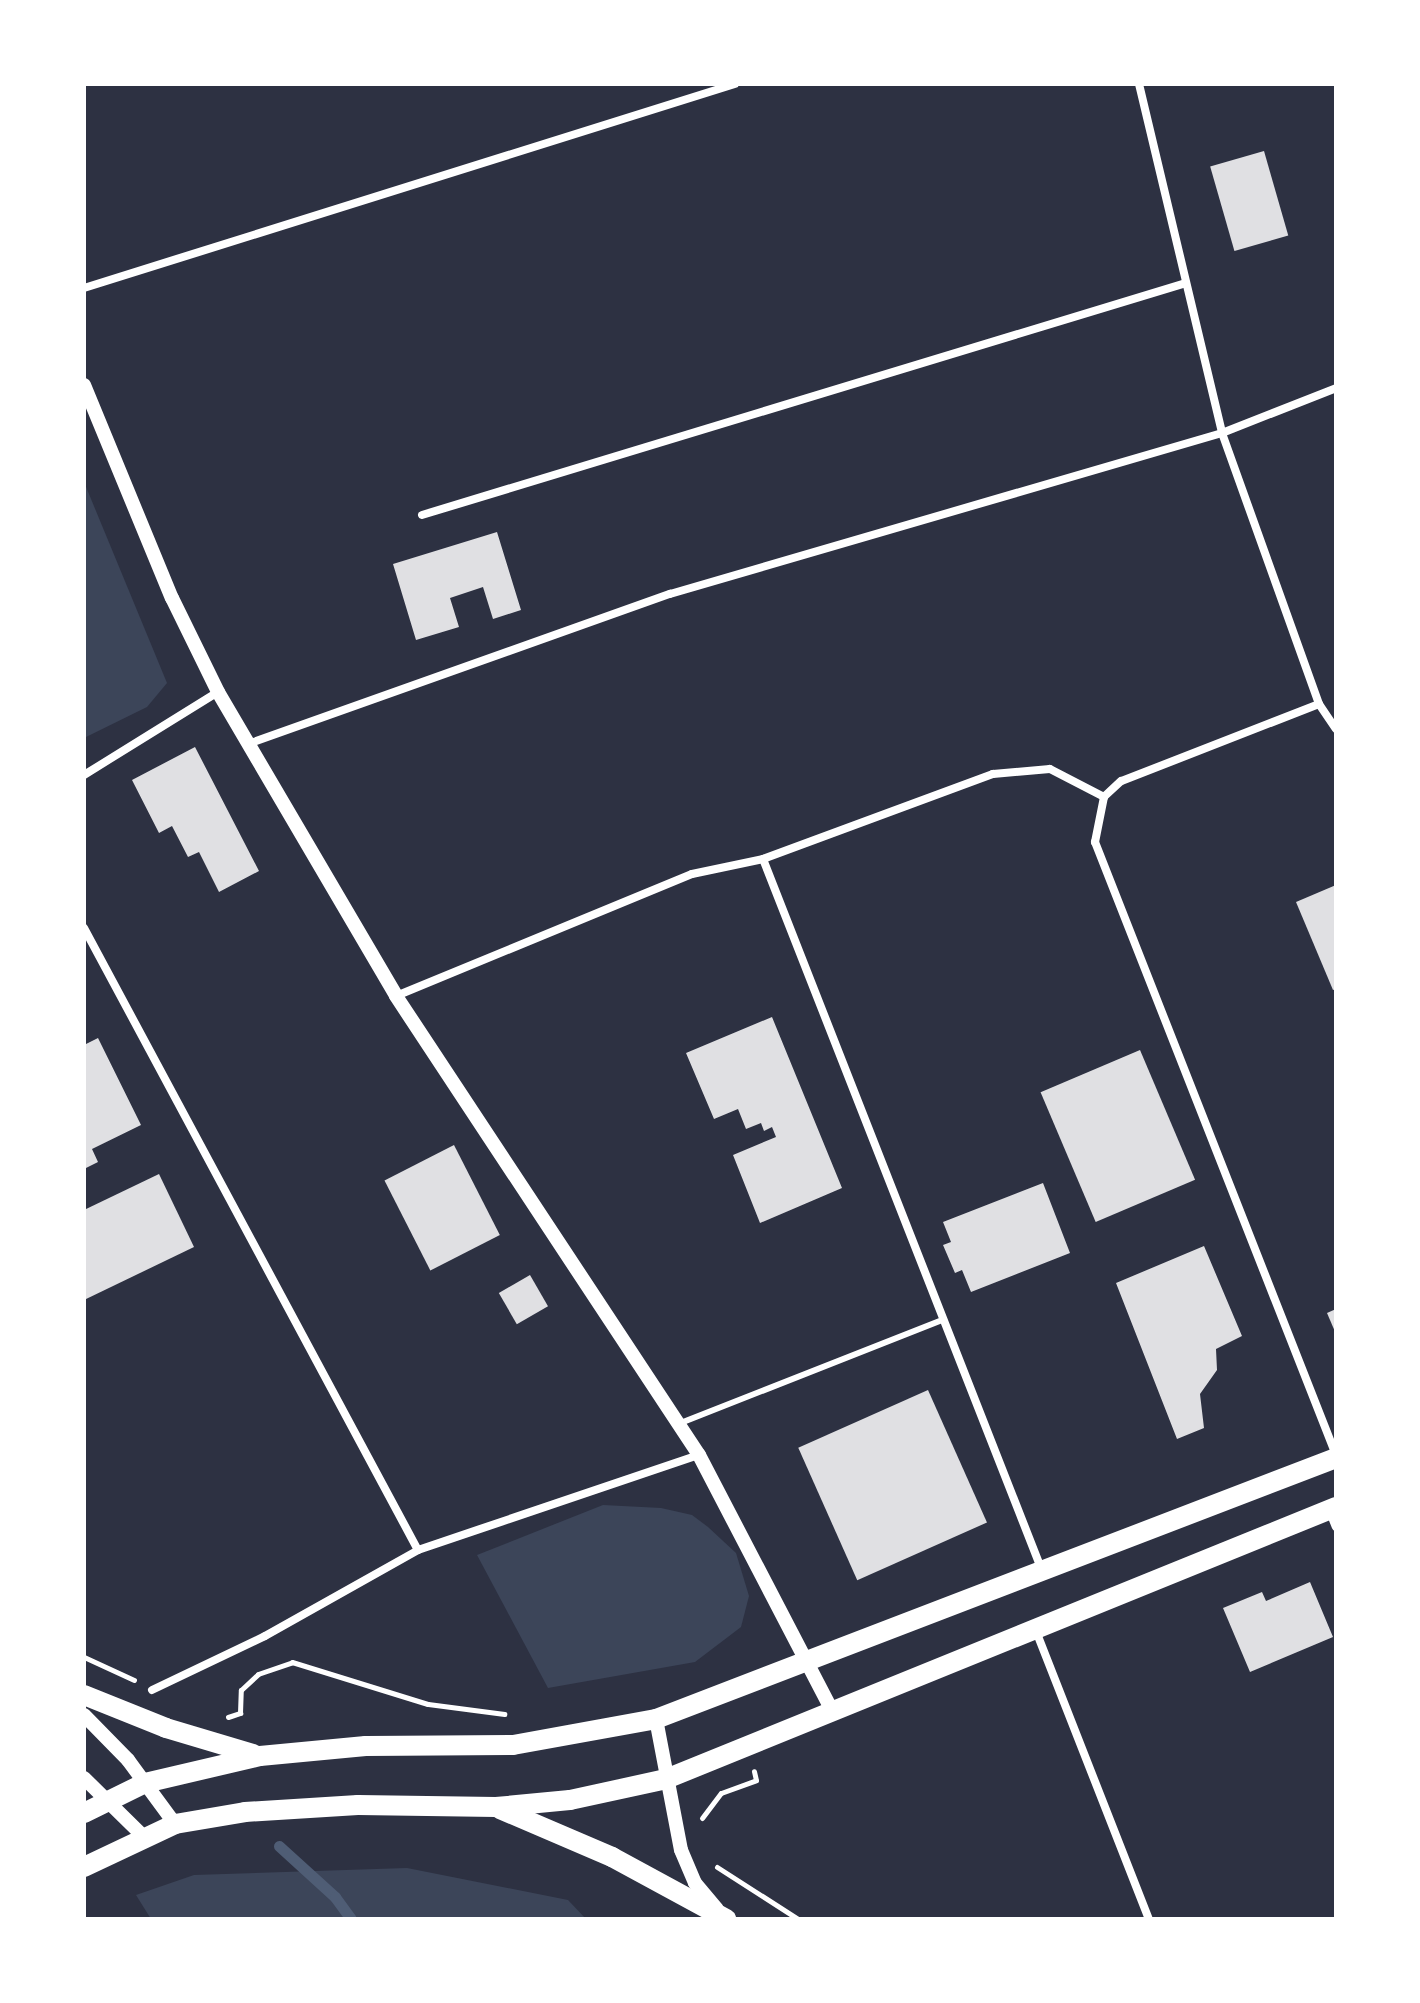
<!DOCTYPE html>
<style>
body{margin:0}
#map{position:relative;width:1420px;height:2003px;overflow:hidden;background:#2d3142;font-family:Manrope,sans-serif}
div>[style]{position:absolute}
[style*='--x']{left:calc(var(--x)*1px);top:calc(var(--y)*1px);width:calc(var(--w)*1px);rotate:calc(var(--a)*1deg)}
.green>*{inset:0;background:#3c4559}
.stream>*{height:11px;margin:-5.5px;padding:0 5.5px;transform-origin:5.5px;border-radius:5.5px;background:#4f5d75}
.building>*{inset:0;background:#e0e0e3;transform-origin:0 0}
.path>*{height:5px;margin:-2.5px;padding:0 2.5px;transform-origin:2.5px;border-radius:2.5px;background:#fff}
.service>*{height:6px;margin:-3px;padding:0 3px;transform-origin:3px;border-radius:3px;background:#fff}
.minor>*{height:8px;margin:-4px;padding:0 4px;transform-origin:4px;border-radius:4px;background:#fff}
.tertiary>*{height:14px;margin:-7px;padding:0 7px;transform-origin:7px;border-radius:7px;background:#fff}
.primary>*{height:20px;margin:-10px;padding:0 10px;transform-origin:10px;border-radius:10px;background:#fff}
span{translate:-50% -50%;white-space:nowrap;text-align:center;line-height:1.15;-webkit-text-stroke:6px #fff;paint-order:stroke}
.frame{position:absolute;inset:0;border:86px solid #fff;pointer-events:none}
</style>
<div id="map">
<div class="green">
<div style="clip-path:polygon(84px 482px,167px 683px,147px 707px,84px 738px)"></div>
<div style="clip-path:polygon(603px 1505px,661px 1508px,692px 1515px,708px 1527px,736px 1553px,749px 1596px,741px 1627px,695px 1662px,548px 1688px,477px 1555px)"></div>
<div style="clip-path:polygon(407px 1868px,568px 1900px,586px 1919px,151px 1919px,136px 1895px,194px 1875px)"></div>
</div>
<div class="stream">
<div style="--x:279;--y:1846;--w:76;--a:42.3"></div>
<div style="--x:335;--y:1897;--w:27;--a:54"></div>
</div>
<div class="building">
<div style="left:1264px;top:151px;width:88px;height:56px;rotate:74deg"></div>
<div style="clip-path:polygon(497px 532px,521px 610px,493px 619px,483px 587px,450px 598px,459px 627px,416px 640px,393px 564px)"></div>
<div style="clip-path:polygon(195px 747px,259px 871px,219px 892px,199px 852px,188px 857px,172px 826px,159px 833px,132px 780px)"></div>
<div style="clip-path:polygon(1336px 885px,1336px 989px,1333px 990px,1296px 902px)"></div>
<div style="clip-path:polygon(772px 1017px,842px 1188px,760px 1223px,733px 1155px,776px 1137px,772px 1127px,764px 1131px,761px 1123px,746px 1129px,738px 1109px,714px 1119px,686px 1053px)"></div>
<div style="clip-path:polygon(98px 1038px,141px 1125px,92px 1149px,98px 1162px,84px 1169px,84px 1045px)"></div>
<div style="left:1140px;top:1050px;width:141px;height:108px;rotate:67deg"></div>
<div style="left:454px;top:1145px;width:101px;height:78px;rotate:63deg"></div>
<div style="clip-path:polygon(159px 1174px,194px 1247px,84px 1300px,84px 1210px)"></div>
<div style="clip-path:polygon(1043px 1183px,1070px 1253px,971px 1292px,962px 1270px,955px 1273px,943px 1245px,951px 1242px,943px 1222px)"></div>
<div style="clip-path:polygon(1204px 1246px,1242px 1336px,1216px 1349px,1217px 1370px,1200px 1394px,1204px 1428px,1177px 1439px,1116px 1283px)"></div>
<div style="left:530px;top:1275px;width:36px;height:36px;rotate:60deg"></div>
<div style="clip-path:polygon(1336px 1309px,1336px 1334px,1327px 1313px)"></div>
<div style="left:928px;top:1390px;width:145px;height:142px;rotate:66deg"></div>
<div style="clip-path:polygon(1310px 1582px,1333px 1637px,1250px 1672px,1223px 1608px,1262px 1592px,1266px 1601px)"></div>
</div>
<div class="path">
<div style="--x:84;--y:1657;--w:55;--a:24.7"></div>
<div style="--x:228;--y:1717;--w:13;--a:-18"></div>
<div style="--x:240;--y:1713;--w:23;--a:-88"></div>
<div style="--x:241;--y:1690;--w:23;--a:-43"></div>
<div style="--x:258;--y:1674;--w:36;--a:-19"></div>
<div style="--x:292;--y:1662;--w:142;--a:17.2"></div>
<div style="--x:428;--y:1704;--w:77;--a:7.5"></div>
<div style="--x:702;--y:1818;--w:31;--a:-53"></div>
<div style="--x:721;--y:1793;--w:37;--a:-20"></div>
<div style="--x:756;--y:1780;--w:9;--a:-103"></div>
<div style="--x:717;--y:1867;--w:96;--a:32.7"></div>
</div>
<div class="service">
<div style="--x:678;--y:1424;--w:286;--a:-21.5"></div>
</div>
<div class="minor">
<div style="--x:1139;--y:84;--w:359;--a:76.6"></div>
<div style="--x:1222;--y:433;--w:288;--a:70.3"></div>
<div style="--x:1319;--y:704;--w:30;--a:56"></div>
<div style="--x:84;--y:288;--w:682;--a:-17.4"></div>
<div style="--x:422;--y:515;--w:798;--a:-16.89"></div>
<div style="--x:1319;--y:704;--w:212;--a:158.7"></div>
<div style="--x:1121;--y:781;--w:23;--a:137"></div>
<div style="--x:1104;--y:797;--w:46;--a:101.3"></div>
<div style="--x:1095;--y:842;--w:659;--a:68.54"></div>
<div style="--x:248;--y:744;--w:448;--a:-19.6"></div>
<div style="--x:670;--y:594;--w:575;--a:-16.26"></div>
<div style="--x:1222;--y:433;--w:123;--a:-21.5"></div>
<div style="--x:84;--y:775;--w:158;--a:-31.8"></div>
<div style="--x:763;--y:859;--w:762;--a:68.59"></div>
<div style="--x:84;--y:928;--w:706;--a:61.77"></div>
<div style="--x:396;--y:996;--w:320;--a:-22.4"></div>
<div style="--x:692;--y:874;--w:73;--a:-11.9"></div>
<div style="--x:763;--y:859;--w:245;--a:-20.3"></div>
<div style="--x:993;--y:774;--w:57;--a:-5"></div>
<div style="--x:1050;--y:769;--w:61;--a:27.4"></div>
<div style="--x:1329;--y:1510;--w:18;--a:68"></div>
<div style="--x:1036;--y:1631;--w:309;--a:68.6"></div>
<div style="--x:152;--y:1690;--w:125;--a:-25.5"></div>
<div style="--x:265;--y:1636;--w:176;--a:-29.3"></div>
<div style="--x:418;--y:1550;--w:297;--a:-18.7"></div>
</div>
<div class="tertiary">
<div style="--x:84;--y:385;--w:230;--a:67.6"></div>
<div style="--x:172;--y:598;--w:105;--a:63.9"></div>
<div style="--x:218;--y:692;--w:352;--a:59.6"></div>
<div style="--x:396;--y:996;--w:550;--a:56.57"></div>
<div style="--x:699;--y:1455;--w:288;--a:62.5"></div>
<div style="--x:84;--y:1715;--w:63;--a:45.6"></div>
<div style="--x:128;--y:1760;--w:79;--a:53.7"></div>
<div style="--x:656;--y:1719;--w:133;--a:79.2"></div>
<div style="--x:681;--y:1850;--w:36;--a:67"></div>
<div style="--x:695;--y:1883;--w:34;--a:50"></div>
<div style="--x:84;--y:1778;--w:84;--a:44.5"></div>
</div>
<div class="primary">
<div style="--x:84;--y:1695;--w:88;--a:21.9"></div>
<div style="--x:166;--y:1728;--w:91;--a:16.6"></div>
<div style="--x:500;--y:1809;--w:122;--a:23.2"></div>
<div style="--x:612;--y:1857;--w:130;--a:28.5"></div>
<div style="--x:84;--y:1813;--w:68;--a:-26.2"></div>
<div style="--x:145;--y:1783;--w:118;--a:-13.2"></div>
<div style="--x:260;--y:1756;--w:106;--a:-5.4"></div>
<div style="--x:366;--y:1746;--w:147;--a:-0.4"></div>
<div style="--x:513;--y:1745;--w:145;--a:-10.3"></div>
<div style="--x:656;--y:1719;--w:728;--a:-21"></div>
<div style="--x:84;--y:1867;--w:101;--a:-25.3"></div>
<div style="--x:175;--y:1824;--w:71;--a:-9.7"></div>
<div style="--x:245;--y:1812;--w:113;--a:-3.5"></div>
<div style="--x:358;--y:1805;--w:138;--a:0.8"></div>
<div style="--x:496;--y:1807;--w:74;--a:-5.4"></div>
<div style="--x:570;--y:1800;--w:98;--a:-12.3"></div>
<div style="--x:666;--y:1779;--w:723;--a:-22.1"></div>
</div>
<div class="frame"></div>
</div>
